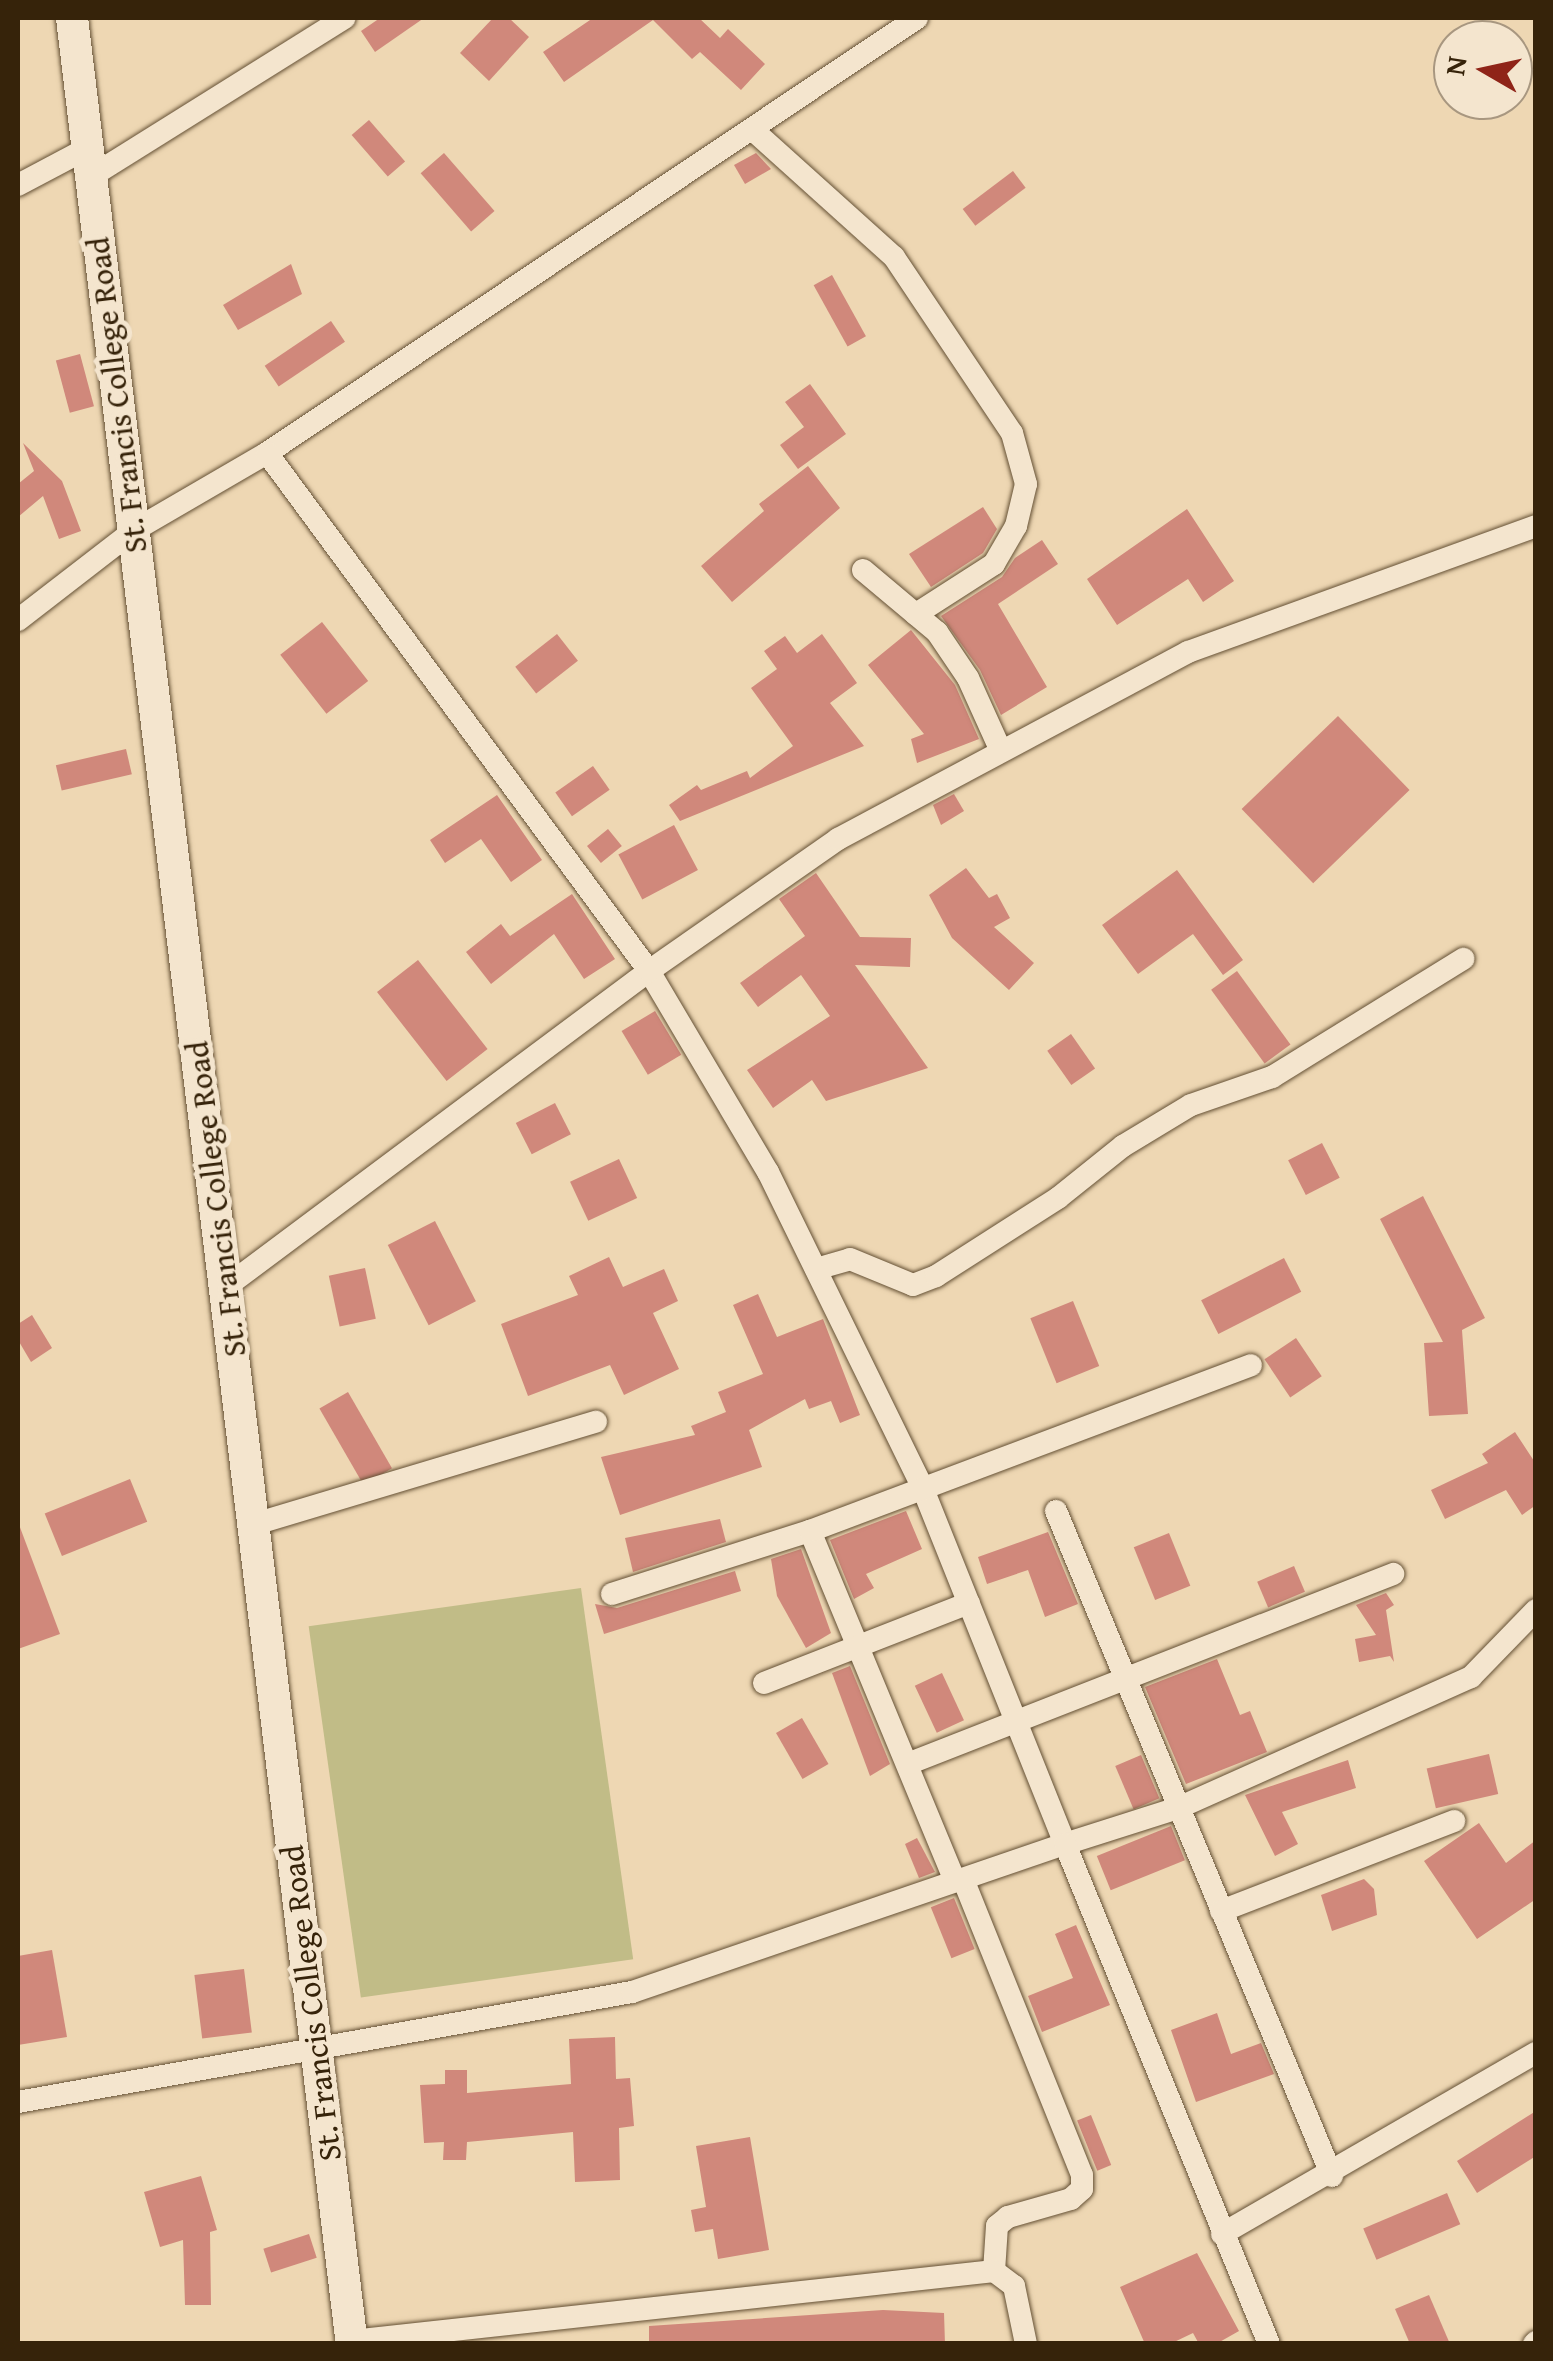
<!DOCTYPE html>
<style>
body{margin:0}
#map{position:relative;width:1553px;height:2361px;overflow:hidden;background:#eed7b3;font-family:"Gentium Book Plus",serif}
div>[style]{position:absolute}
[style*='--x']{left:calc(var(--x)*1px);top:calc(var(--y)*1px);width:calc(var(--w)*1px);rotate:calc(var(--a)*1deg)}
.green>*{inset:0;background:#c1bc87;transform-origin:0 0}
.building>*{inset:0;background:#d0887b;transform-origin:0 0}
.roads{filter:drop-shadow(0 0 2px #645034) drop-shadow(0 0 2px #645034)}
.street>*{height:22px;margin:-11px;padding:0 11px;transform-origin:11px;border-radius:11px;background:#f4e5ce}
.secondary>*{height:32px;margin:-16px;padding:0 16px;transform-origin:16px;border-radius:16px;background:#f4e5ce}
span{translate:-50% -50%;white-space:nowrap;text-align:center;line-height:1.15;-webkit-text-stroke:10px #f4e5ce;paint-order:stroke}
.street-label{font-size:32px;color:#36230a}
.frame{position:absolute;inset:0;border:20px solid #36230a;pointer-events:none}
.north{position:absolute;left:1433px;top:20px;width:100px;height:100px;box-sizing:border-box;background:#f4e5ce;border:2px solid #a89780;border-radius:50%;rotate:279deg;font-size:28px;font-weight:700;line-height:40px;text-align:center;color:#36230a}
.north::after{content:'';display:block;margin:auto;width:35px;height:45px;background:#8f2418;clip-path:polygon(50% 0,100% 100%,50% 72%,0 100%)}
</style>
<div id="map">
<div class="green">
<div style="left:581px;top:1588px;width:375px;height:275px;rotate:82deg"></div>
</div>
<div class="building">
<div style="clip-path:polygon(380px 18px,424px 18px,375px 52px,361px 31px)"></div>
<div style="clip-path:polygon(493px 18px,509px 18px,529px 37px,489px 81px,460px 53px)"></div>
<div style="clip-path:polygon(593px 18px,699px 18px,720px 38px,728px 29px,765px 64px,741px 90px,700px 52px,692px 59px,653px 20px,564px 82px,543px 52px)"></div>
<div style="left:369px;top:120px;width:55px;height:23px;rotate:49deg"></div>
<div style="left:444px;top:153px;width:77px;height:31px;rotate:49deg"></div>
<div style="clip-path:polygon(756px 153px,771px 169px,745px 184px,734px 165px)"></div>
<div style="left:1013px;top:171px;width:21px;height:63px;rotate:53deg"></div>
<div style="clip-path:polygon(291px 264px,302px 294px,238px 330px,223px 305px)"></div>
<div style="left:832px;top:275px;width:70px;height:21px;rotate:61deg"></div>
<div style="left:331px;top:321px;width:25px;height:80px;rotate:56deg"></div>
<div style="left:80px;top:354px;width:54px;height:25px;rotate:75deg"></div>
<div style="clip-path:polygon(810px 384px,846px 434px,798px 469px,780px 445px,804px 427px,785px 402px)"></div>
<div style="clip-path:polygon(23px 443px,62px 481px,81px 531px,59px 539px,43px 496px,18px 517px,18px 484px,34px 471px)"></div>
<div style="clip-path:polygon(808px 466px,840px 508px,732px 602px,701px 566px,764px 511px,759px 504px)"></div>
<div style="clip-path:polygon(983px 507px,997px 529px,983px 553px,931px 587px,909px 554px)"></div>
<div style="clip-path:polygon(1187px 509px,1234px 581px,1203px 602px,1188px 579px,1117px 625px,1087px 579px)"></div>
<div style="clip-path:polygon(1042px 540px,1058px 564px,998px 604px,1047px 687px,1001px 715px,980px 670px,941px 616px,1002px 577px,1015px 558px)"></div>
<div style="left:322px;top:622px;width:75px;height:53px;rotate:52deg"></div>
<div style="clip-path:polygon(911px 630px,955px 685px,979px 739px,917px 763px,911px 739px,924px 734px,868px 665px)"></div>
<div style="left:557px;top:634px;width:34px;height:53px;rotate:52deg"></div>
<div style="clip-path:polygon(822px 634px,857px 683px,830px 703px,864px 746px,680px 821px,669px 805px,697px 785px,701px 790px,747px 771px,750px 778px,793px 746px,751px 688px,777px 669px,764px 651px,785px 636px,797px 653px)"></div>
<div style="left:1338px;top:716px;width:103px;height:134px;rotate:46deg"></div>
<div style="left:126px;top:749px;width:26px;height:72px;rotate:77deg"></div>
<div style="left:593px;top:766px;width:29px;height:46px;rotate:55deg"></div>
<div style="clip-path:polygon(954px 794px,964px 811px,941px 825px,933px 805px)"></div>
<div style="clip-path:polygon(497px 795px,542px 860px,511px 882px,481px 839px,445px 863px,430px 840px)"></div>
<div style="left:674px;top:825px;width:51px;height:63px;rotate:62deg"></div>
<div style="left:608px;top:829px;width:22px;height:27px;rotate:51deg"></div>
<div style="clip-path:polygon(966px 868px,989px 898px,997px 894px,1010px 918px,994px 927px,1034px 963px,1009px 990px,952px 938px,929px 895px)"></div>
<div style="clip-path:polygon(1177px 870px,1243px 960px,1223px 975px,1193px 934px,1138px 974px,1102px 925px)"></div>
<div style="clip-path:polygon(816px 873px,860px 937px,911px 938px,910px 967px,855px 965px,928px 1068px,826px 1101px,812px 1080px,773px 1108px,747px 1070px,830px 1016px,801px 975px,758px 1007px,740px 983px,805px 936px,779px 899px)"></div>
<div style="clip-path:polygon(572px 894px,615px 959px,584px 979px,554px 934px,491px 984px,466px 952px,501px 924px,510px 936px)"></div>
<div style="left:418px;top:960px;width:113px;height:52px;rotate:52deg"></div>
<div style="left:1237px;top:971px;width:91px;height:32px;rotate:54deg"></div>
<div style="left:655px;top:1011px;width:51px;height:39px;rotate:59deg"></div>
<div style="left:1071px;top:1034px;width:42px;height:29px;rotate:55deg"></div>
<div style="left:555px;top:1103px;width:35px;height:44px;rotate:63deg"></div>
<div style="left:1322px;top:1143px;width:39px;height:38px;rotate:63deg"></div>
<div style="left:619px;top:1159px;width:43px;height:54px;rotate:65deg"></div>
<div style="clip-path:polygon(1423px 1196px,1485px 1318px,1462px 1330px,1468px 1414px,1429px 1416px,1424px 1343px,1443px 1342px,1380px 1219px)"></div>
<div style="left:435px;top:1221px;width:90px;height:53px;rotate:63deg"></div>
<div style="clip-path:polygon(609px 1257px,623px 1287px,664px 1269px,678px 1301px,653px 1313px,679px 1369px,624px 1395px,610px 1365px,528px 1396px,501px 1324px,578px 1295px,569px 1276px)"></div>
<div style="left:1284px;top:1258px;width:38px;height:93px;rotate:63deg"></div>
<div style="left:365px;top:1268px;width:52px;height:37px;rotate:78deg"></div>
<div style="clip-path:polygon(758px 1294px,777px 1337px,823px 1319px,860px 1415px,840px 1423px,831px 1401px,809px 1409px,805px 1399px,749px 1430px,762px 1467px,620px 1515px,601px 1457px,695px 1435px,691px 1426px,726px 1412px,718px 1392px,763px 1374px,733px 1305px)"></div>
<div style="left:1073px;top:1301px;width:70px;height:46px;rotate:68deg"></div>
<div style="clip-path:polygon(32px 1315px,52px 1348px,31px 1362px,18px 1340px,18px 1324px)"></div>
<div style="left:1296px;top:1338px;width:46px;height:38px;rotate:56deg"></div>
<div style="left:348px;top:1392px;width:88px;height:33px;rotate:60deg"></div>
<div style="clip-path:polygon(1515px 1432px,1536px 1464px,1536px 1505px,1522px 1515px,1506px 1490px,1445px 1519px,1431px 1490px,1488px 1463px,1482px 1454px)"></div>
<div style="left:130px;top:1479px;width:46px;height:92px;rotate:68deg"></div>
<div style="clip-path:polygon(906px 1511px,922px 1549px,866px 1574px,874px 1588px,854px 1599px,830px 1540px)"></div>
<div style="clip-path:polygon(720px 1519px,726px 1542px,633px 1572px,625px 1538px)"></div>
<div style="clip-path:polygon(18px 1522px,60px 1634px,18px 1649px)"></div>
<div style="clip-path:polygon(1048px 1532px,1078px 1604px,1045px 1617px,1028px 1570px,987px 1584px,978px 1557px)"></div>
<div style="left:1169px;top:1533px;width:57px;height:38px;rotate:68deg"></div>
<div style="clip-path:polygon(801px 1549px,831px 1633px,806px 1648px,777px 1596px,771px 1559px)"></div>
<div style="left:1294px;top:1566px;width:28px;height:40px;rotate:67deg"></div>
<div style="clip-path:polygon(735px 1571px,741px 1591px,604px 1634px,595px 1604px,617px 1608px)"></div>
<div style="clip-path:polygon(1386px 1593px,1394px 1605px,1386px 1610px,1394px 1662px,1390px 1656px,1359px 1662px,1355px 1639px,1376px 1635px,1356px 1605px)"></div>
<div style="clip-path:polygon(1217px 1659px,1240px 1715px,1250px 1711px,1267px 1752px,1186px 1784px,1145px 1687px)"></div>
<div style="clip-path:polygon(850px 1666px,890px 1764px,870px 1776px,832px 1673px)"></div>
<div style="left:942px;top:1673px;width:52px;height:30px;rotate:65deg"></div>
<div style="left:802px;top:1718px;width:53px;height:30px;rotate:60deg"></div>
<div style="left:1489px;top:1754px;width:41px;height:64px;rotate:77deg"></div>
<div style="left:1141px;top:1755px;width:47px;height:28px;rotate:67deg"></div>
<div style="clip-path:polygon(1348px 1760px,1356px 1788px,1282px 1812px,1298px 1844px,1275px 1856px,1245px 1795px)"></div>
<div style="clip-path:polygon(1479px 1823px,1506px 1863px,1536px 1840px,1536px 1899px,1477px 1939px,1424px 1861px)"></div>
<div style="left:1171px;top:1826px;width:37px;height:80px;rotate:68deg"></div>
<div style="clip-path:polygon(917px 1838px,935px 1872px,919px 1878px,905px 1844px)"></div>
<div style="clip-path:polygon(1364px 1879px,1374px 1889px,1377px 1915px,1332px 1931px,1321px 1895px)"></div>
<div style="left:954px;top:1898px;width:55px;height:25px;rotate:68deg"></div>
<div style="clip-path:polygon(1076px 1925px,1110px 2005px,1042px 2032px,1028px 1996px,1073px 1978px,1055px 1934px)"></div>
<div style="clip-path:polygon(52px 1950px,67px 2037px,18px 2045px,18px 1956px)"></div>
<div style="left:244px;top:1969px;width:64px;height:50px;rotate:83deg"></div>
<div style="clip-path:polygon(1217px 2013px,1231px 2054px,1261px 2043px,1274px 2074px,1196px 2102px,1171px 2030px)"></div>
<div style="clip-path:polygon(615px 2037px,616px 2079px,630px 2078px,634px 2126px,619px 2128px,620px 2180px,575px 2182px,573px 2132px,467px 2142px,466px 2160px,443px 2160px,444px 2142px,424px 2143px,420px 2085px,445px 2084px,445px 2070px,467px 2070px,467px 2093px,571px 2084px,569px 2039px)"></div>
<div style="clip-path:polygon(1536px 2111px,1536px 2156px,1477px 2193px,1457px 2161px)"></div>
<div style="left:1091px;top:2115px;width:54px;height:15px;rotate:68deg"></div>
<div style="clip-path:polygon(750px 2137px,769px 2250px,718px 2259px,713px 2229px,695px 2232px,691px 2210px,706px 2207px,696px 2146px)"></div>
<div style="clip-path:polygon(201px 2176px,217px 2230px,210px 2232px,211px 2305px,185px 2305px,183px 2240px,160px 2247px,144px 2192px)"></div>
<div style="left:1447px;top:2193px;width:34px;height:91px;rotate:67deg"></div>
<div style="left:309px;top:2234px;width:25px;height:48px;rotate:72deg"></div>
<div style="clip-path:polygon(1197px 2253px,1239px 2331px,1216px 2344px,1199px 2344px,1193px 2333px,1170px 2344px,1145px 2344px,1120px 2287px)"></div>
<div style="clip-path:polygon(1429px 2295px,1450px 2344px,1410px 2344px,1395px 2309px)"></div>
<div style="clip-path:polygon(883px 2310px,944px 2313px,945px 2344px,649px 2344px,649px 2326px)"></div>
</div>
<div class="roads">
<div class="street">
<div style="--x:754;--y:131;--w:188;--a:42"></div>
<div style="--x:894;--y:257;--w:212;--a:56.2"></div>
<div style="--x:1012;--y:433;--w:53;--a:74.6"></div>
<div style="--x:1026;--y:484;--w:43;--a:103.4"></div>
<div style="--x:1016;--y:526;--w:44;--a:120.1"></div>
<div style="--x:994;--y:564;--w:93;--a:147.3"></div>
<div style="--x:90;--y:177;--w:300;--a:-32"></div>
<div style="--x:18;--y:185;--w:75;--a:-27.9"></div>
<div style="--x:267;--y:453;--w:782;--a:-33.79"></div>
<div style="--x:863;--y:570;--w:97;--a:40"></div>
<div style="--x:937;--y:632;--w:55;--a:56"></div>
<div style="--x:968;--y:678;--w:78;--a:65.7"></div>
<div style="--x:18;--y:620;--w:145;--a:-37.7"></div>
<div style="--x:133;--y:531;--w:155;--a:-30.2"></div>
<div style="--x:267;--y:453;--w:644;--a:53.59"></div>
<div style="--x:649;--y:971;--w:234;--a:59.4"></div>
<div style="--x:768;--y:1172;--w:353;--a:63.9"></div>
<div style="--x:923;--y:1489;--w:382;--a:68.2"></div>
<div style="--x:1065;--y:1844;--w:119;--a:-17.7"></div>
<div style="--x:1178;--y:1808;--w:321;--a:-24.1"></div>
<div style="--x:1471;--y:1677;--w:93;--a:-45.9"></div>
<div style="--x:816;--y:1269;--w:35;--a:-16"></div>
<div style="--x:850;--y:1259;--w:68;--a:22.4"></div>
<div style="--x:913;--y:1285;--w:25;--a:-21"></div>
<div style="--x:936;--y:1276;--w:145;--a:-32.6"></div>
<div style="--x:1058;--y:1198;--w:83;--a:-38.7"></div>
<div style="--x:1123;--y:1146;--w:79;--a:-31.1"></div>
<div style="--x:1191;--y:1105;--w:86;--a:-19.1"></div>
<div style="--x:1272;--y:1077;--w:225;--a:-31.7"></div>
<div style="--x:227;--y:1286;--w:527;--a:-36.74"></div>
<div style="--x:649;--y:971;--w:231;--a:-34.9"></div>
<div style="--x:838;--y:839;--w:397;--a:-28.1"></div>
<div style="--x:1188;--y:652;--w:370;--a:-19.9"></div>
<div style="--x:1056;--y:1511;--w:720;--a:67.46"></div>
<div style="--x:255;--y:1524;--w:356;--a:-16.7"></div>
<div style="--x:810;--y:1531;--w:379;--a:67.5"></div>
<div style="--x:612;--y:1594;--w:208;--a:-17.7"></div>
<div style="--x:810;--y:1531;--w:471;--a:-20.6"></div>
<div style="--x:764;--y:1683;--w:220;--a:-21.3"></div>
<div style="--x:910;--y:1763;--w:519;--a:-21.37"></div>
<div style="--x:963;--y:1879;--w:319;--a:68.1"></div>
<div style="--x:1082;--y:2175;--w:14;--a:90"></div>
<div style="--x:1082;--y:2189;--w:15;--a:138"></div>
<div style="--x:1071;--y:2199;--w:66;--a:164.1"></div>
<div style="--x:1008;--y:2217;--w:14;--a:141"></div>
<div style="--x:997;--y:2226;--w:45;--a:93.8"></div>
<div style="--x:1221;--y:1911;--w:250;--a:-21.1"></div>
<div style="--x:18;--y:2102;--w:624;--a:-10.16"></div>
<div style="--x:632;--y:1992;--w:458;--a:-18.9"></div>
<div style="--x:1065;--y:1844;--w:540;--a:67.8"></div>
<div style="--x:1222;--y:2234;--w:362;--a:-30"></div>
<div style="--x:352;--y:2341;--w:646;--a:-6.22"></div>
<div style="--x:994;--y:2271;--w:25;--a:37"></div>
<div style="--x:1014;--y:2286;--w:59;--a:78.3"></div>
<div style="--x:1534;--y:2344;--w:3;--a:-45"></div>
</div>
<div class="secondary">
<div style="--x:72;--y:18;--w:2343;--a:83.14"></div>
</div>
</div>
<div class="street-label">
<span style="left:117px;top:395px;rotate:-97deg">St. Francis College Road</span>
<span style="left:216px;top:1199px;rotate:-97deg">St. Francis College Road</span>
<span style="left:311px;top:2003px;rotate:-97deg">St. Francis College Road</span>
</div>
<div class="frame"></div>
<div class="north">N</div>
</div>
